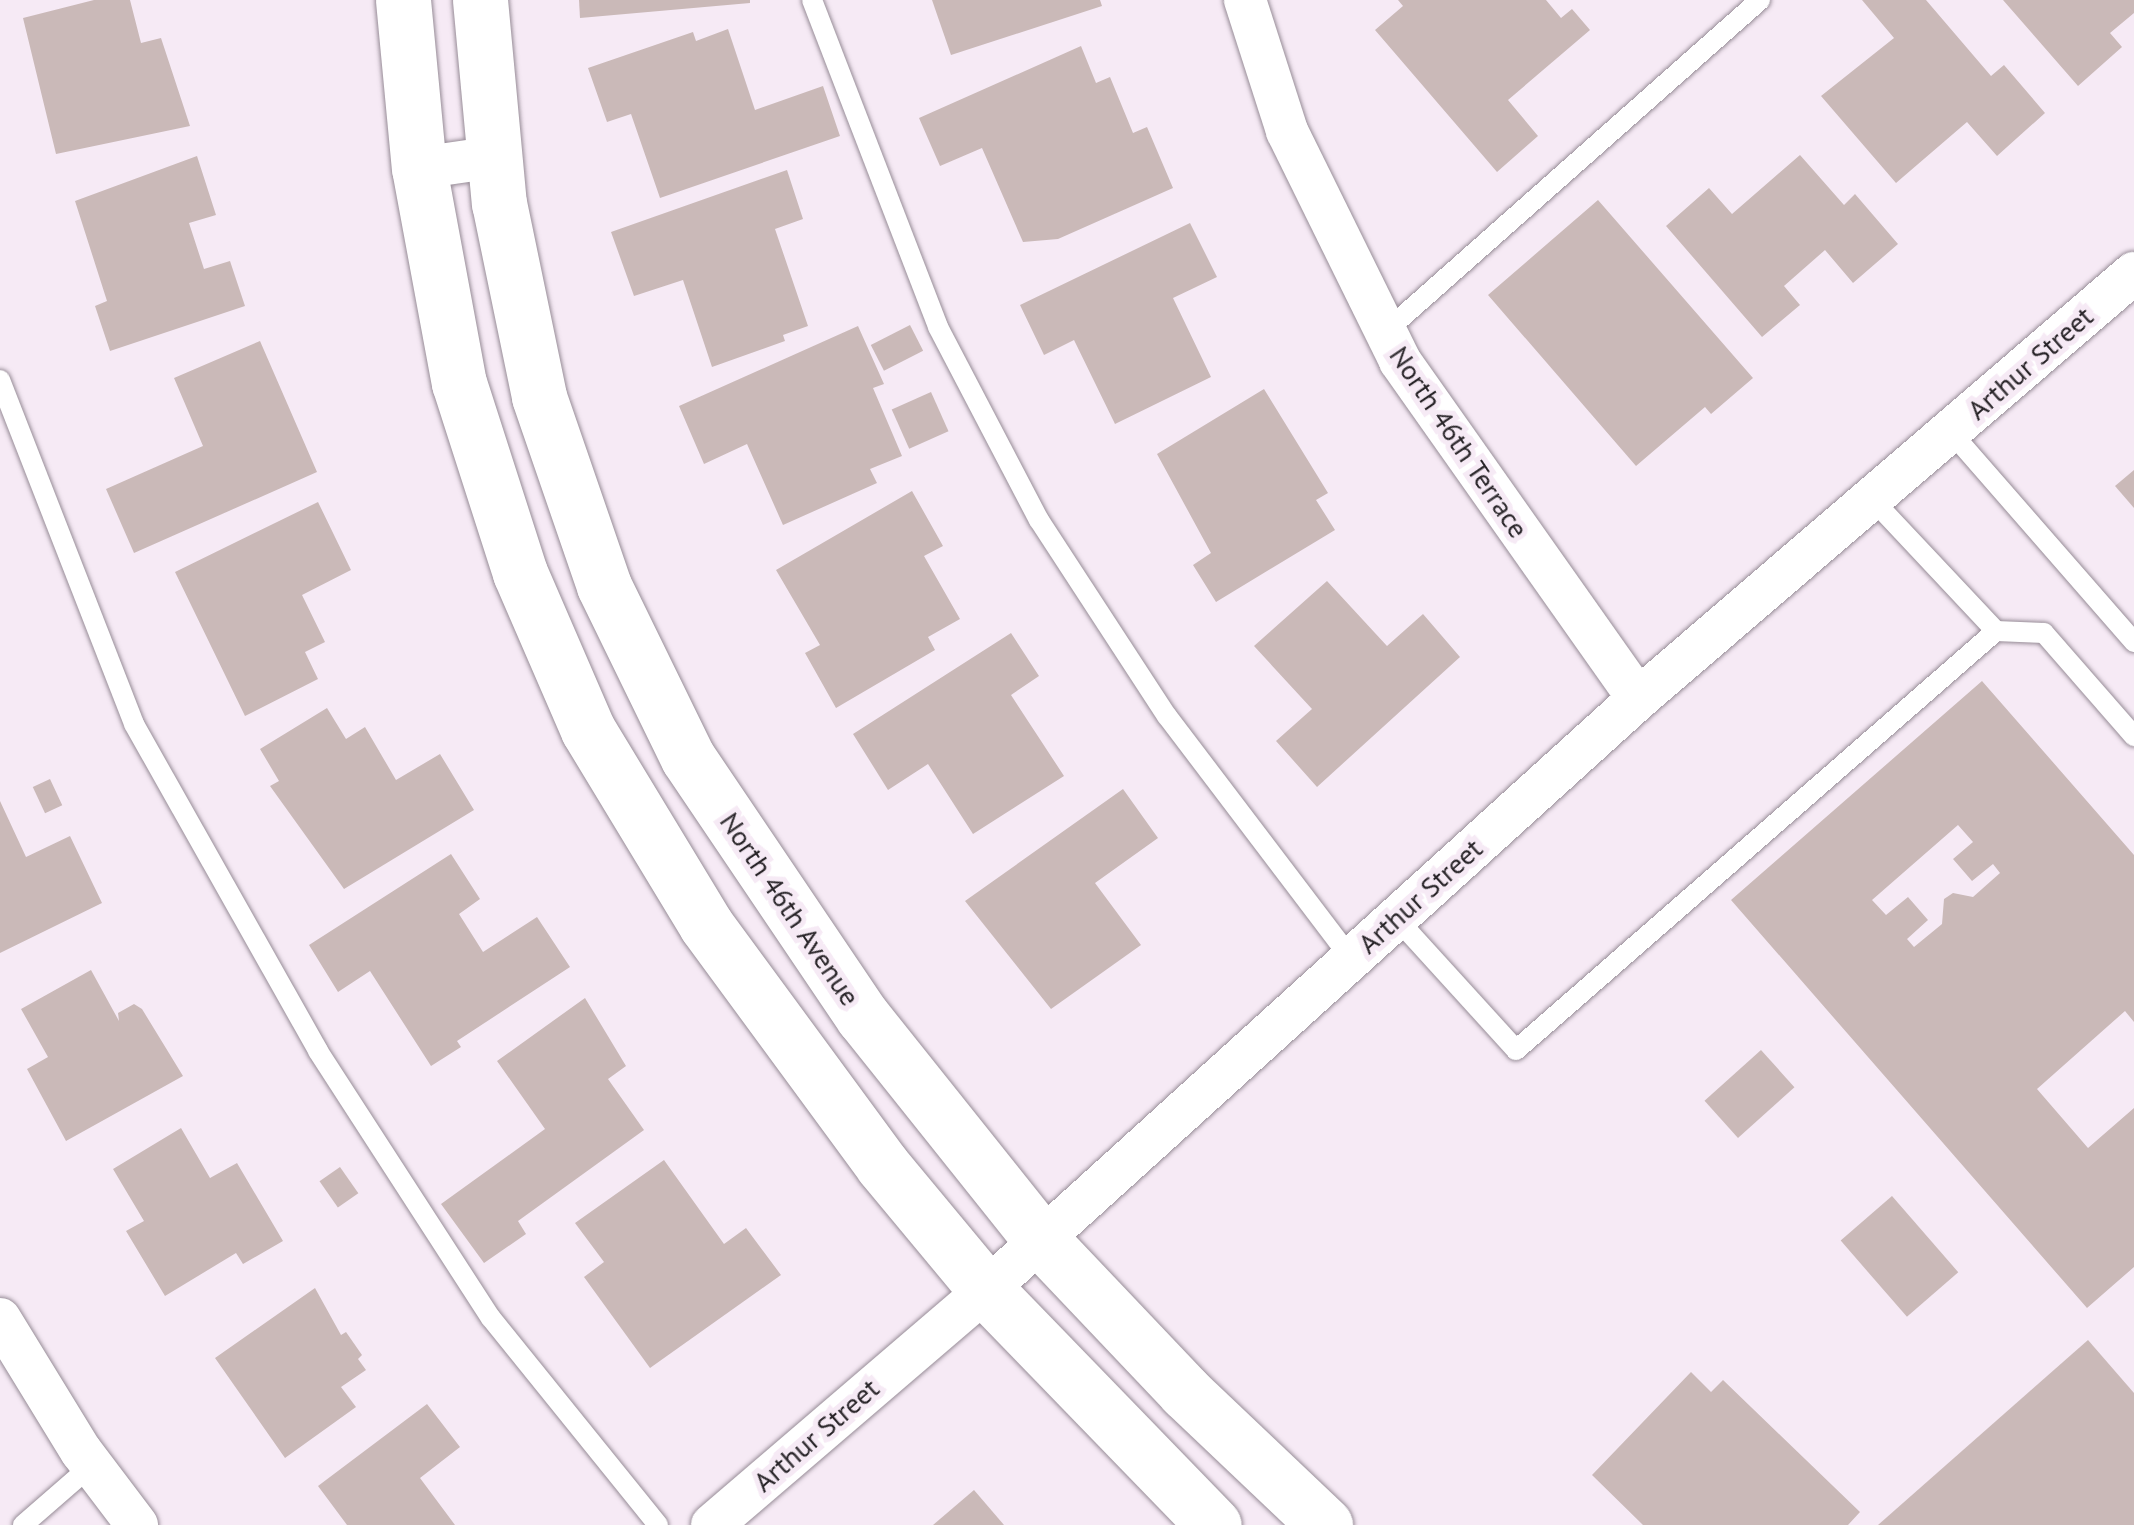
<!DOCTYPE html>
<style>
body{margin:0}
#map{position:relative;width:2134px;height:1525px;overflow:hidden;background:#f6eaf5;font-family:"PT Sans",sans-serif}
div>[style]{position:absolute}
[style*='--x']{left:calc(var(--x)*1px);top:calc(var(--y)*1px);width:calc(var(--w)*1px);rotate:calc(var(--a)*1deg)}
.building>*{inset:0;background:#cab9b8;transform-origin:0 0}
.roads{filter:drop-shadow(0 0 2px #978c97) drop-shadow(0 0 2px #978c97)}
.lane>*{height:20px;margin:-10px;padding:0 10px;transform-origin:10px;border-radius:10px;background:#fff}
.street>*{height:42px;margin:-21px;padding:0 21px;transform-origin:21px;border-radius:21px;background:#fff}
.secondary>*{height:55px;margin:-27.5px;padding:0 27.5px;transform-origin:27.5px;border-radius:27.5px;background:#fff}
span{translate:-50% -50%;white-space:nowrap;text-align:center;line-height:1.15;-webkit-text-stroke:10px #f6eaf5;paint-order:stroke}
.street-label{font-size:28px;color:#292529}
</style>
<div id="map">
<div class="building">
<div style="clip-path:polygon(94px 0,130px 0,141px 43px,161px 38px,190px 126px,56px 154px,23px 18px)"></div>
<div style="clip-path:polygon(579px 0,750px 0,750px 3px,580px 18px)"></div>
<div style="clip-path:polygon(932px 0,1100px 0,1102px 6px,951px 55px)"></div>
<div style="clip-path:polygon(1398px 0,1546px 0,1561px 18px,1572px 9px,1590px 30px,1508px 100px,1538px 136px,1497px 172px,1375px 30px,1403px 6px)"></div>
<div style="clip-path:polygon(1862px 0,1926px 0,1991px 76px,2004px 65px,2045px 113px,1997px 156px,1967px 122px,1896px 183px,1821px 96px,1894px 38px)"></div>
<div style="clip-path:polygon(2003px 0,2134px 0,2134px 13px,2110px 33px,2122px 47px,2078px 86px)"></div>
<div style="clip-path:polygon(728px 29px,755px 110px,823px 86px,840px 136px,660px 198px,631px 114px,607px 122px,588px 68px,693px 32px,696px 41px)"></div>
<div style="clip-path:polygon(1081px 46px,1096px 83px,1110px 77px,1133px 133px,1147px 127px,1173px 188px,1058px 239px,1023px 242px,982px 148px,940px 166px,919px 118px)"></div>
<div style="clip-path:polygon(1800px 155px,1844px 205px,1855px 194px,1898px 244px,1853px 283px,1825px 250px,1784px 286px,1800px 305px,1762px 337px,1666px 226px,1709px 188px,1732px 214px)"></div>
<div style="clip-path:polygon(197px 156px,216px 215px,189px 223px,204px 269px,230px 261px,245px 306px,110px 351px,95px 306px,107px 301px,75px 201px)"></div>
<div style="clip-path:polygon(787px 170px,803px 219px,775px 229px,808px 326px,783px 335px,785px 341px,712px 367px,683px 280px,634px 296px,611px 232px)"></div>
<div style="clip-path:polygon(1598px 200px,1753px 378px,1711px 414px,1705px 407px,1636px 466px,1488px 295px)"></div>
<div style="clip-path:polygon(1190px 223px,1217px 277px,1173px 298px,1211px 377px,1115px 424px,1074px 340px,1044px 355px,1020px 305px)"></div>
<div style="left:910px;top:325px;width:29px;height:44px;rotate:63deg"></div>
<div style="clip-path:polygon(858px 326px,884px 384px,873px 388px,902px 456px,870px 469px,877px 483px,783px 525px,747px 444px,704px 464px,679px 406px)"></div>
<div style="clip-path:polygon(260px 341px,317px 472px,134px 553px,106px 489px,203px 446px,174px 378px)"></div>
<div style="clip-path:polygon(1264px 389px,1328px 493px,1316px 500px,1335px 530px,1216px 602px,1193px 565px,1211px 553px,1157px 454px)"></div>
<div style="left:931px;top:392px;width:43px;height:43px;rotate:66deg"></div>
<div style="clip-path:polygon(2134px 470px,2134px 508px,2115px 486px)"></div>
<div style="clip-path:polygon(912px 491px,943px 546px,924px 556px,960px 619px,928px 637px,935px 650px,836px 708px,805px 653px,820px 645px,776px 570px)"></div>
<div style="clip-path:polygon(318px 502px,351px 570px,302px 595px,325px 642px,305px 652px,318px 679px,245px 716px,175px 572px)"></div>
<div style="clip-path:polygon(1327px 581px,1387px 646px,1423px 614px,1460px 657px,1317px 787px,1276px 741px,1312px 709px,1254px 646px)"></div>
<div style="clip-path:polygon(1011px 633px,1039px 676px,1011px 695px,1064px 776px,973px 834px,928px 764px,888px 790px,853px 734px)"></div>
<div style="clip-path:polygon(evenodd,1982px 681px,2134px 855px,2134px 1022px,2125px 1011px,2037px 1089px,2088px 1148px,2134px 1108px,2134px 1267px,2087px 1308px,1731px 900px,1982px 681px,1958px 825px,1973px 842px,1953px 859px,1972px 881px,1993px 864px,2000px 873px,1973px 897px,1953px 893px,1944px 899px,1942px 924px,1914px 947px,1907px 939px,1928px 920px,1908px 897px,1886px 915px,1872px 900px,1958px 825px)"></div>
<div style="clip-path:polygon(327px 708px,346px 739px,365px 727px,396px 780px,440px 754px,474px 810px,344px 889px,270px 786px,279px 781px,260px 749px)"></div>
<div style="left:50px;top:779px;width:29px;height:19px;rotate:65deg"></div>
<div style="clip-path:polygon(1123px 789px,1158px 838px,1095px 883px,1141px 945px,1051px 1009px,965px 901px)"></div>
<div style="clip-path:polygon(0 801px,26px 857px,70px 836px,102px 903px,0 953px)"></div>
<div style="clip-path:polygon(451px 854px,480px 899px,459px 914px,483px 952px,537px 917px,570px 967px,457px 1041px,461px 1047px,431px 1066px,370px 971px,338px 992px,309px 945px)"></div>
<div style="clip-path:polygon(91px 970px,119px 1021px,118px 1013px,134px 1004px,142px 1009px,183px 1076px,66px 1141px,27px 1069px,48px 1057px,21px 1009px)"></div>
<div style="clip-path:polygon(585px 998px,626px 1066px,608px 1079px,644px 1130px,518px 1221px,526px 1234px,484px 1263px,441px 1204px,545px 1129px,497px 1061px)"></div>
<div style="left:1761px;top:1050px;width:50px;height:76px;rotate:48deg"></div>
<div style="clip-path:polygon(181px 1128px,210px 1178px,237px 1163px,283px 1241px,243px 1264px,236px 1253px,165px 1296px,126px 1231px,144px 1221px,113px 1169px)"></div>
<div style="clip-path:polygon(664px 1160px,724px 1244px,746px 1228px,781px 1275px,650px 1368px,584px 1277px,604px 1262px,575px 1223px)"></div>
<div style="left:340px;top:1167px;width:32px;height:25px;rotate:55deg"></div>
<div style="left:1892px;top:1196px;width:101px;height:68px;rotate:49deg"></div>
<div style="clip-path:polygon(315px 1288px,341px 1335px,346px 1332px,362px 1355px,358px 1359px,366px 1370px,341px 1387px,356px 1407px,285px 1458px,215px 1358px)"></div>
<div style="clip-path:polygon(2088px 1340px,2134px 1393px,2134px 1525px,1878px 1525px)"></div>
<div style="clip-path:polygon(1691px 1372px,1711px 1392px,1723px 1380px,1860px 1512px,1848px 1525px,1643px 1525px,1592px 1475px)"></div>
<div style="clip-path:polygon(427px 1404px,460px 1447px,420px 1478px,455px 1525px,347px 1525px,318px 1486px)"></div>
<div style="clip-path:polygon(974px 1490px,1004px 1525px,933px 1525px)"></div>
</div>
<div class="roads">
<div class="lane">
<div style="--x:812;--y:0;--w:350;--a:68.9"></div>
<div style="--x:938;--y:327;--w:218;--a:62.4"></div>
<div style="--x:1039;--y:520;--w:234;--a:56.9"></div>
<div style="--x:1167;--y:716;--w:304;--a:52.8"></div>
<div style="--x:1385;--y:332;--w:501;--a:-41.52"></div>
<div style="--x:0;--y:380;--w:369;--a:68.7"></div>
<div style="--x:134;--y:724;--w:375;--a:60.6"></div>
<div style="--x:318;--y:1051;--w:318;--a:57.1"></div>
<div style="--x:491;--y:1318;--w:266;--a:51.1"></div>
<div style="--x:1950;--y:431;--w:280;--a:48.9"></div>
<div style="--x:1871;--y:498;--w:183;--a:46.8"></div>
<div style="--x:1996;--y:631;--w:48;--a:2.4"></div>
<div style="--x:2044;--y:633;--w:137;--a:48.9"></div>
<div style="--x:1396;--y:918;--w:178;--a:47.7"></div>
<div style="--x:1516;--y:1050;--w:637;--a:-41.12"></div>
<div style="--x:23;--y:1525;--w:91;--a:-41"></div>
</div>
<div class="street">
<div style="--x:1245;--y:0;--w:138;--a:72.2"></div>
<div style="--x:1287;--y:131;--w:256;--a:63.8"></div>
<div style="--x:1400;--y:361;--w:413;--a:54.8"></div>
<div style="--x:419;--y:168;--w:77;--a:-8.2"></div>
<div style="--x:0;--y:1319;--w:155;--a:58.5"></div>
<div style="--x:81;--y:1451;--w:93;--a:52.9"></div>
<div style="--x:712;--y:1525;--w:361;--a:-40.6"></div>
<div style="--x:986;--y:1290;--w:880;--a:-42.19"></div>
<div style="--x:1638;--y:699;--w:654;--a:-40.66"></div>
</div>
<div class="secondary">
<div style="--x:403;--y:0;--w:169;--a:84.6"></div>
<div style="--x:419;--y:168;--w:219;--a:79.5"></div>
<div style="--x:459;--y:383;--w:200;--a:72.2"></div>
<div style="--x:520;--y:573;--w:171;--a:66.6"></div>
<div style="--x:588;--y:730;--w:228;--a:58.8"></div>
<div style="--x:706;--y:925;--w:299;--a:53.7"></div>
<div style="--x:883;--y:1166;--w:161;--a:50.3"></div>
<div style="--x:986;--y:1290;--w:327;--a:45.9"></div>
<div style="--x:480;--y:0;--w:204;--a:84.7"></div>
<div style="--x:499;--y:203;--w:198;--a:78.3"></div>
<div style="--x:539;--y:397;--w:200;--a:71"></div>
<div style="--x:604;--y:586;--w:191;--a:64"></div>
<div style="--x:688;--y:758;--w:313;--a:56"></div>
<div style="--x:863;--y:1017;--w:285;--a:51.4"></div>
<div style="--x:1041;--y:1240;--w:209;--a:46.5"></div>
<div style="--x:1185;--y:1392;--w:193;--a:43.5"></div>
</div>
</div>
<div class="street-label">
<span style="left:2030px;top:363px;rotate:-41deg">Arthur Street</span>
<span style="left:1459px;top:442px;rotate:56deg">North 46th Terrace</span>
<span style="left:1420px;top:896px;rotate:-42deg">Arthur Street</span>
<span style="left:790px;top:909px;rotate:56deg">North 46th Avenue</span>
<span style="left:816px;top:1435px;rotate:-41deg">Arthur Street</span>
</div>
</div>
